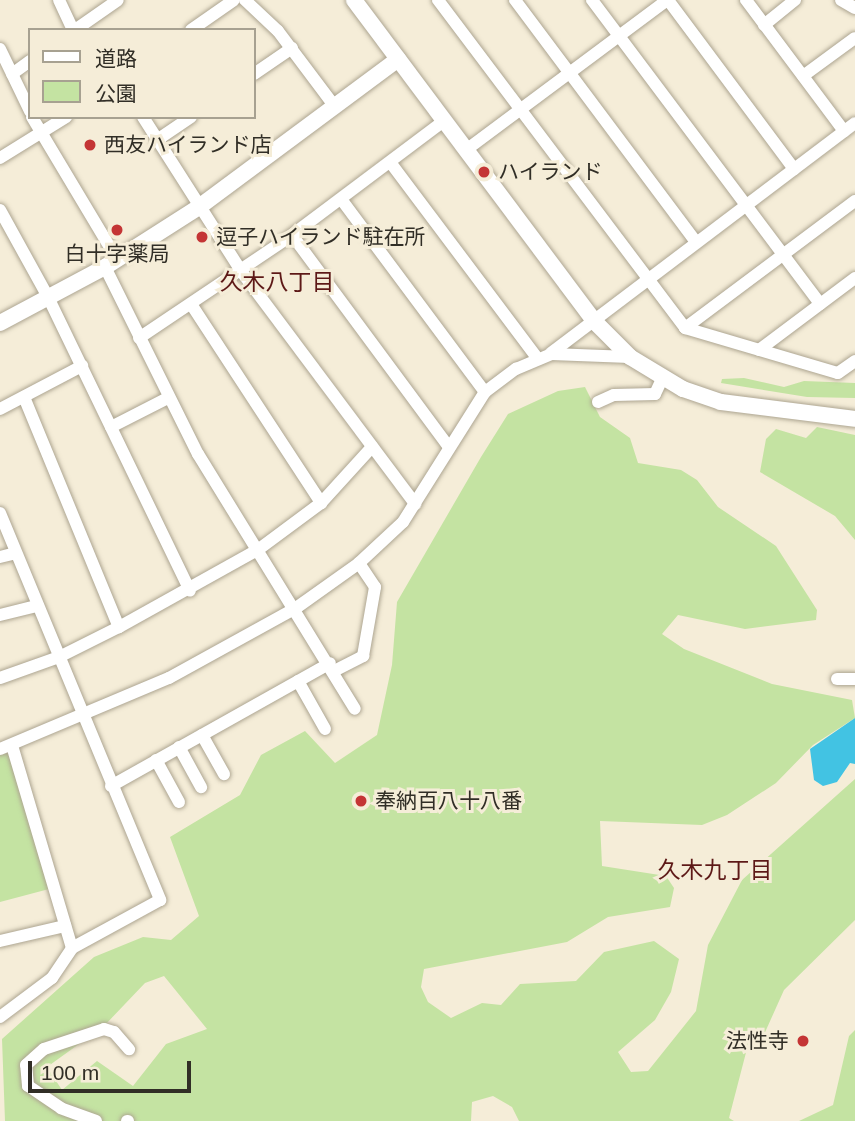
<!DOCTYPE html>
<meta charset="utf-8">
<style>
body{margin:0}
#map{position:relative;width:855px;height:1121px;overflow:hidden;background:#f5edd8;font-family:Arial,"Noto Sans JP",sans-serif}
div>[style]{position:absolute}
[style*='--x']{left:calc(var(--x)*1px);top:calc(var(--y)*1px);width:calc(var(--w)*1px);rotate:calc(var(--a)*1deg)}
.green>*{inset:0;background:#c4e3a2}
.water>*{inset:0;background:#42c3e3}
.roads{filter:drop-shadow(0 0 2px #ada591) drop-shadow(0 0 2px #ada591)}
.minor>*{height:12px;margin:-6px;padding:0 6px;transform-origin:6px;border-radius:6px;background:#fff}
.tertiary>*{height:16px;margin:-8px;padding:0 8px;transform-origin:8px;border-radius:8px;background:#fff}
.dots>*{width:19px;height:19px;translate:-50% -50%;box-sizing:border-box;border:4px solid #f5edd8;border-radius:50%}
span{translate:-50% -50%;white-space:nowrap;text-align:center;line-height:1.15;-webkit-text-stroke:6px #f5edd8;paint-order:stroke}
.poi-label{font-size:21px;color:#312e26}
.left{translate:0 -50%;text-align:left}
.right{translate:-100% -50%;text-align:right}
.neighbourhood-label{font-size:23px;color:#5d1917}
.legend{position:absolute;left:28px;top:28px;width:228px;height:91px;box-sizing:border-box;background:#f5edd8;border:2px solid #a7a191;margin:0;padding:9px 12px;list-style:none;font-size:21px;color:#312e26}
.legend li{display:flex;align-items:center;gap:14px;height:35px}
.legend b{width:35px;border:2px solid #a7a191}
.scale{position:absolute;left:28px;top:1061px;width:163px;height:32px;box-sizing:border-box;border:4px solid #312e26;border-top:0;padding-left:9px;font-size:21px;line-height:24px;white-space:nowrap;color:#312e26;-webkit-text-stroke:5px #f5edd8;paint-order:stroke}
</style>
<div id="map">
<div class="green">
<div style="clip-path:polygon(744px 378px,784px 387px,804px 381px,855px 383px,855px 398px,807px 397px,721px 383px,722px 379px)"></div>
<div style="clip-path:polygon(evenodd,585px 387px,600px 417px,630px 438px,638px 463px,681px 470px,697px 480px,718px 507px,776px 546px,817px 610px,816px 620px,745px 629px,678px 615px,662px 634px,684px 649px,772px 684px,852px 700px,855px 718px,813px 745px,776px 783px,727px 815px,702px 825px,600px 821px,602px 866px,666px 876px,674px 888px,670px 907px,608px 917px,567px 942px,424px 969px,421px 987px,428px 1002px,451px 1018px,482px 1003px,501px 1005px,520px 984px,576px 981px,604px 952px,654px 941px,679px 959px,671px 992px,655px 1020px,618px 1052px,631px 1072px,648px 1071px,696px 1011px,708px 945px,742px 880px,855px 779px,855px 920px,784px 990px,762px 1039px,749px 1041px,729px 1118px,734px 1121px,519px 1121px,512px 1107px,493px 1096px,472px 1102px,471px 1121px,5px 1121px,2px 1039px,94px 957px,143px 937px,171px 940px,199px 916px,170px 837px,240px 795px,261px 755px,305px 731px,335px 763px,377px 735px,392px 665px,397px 602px,481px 457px,508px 414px,558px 391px,585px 387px,164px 976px,207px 1029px,166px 1044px,133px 1086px,97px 1061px,62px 1090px,47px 1067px,104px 1026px,145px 983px,164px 976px)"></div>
<div style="clip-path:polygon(817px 427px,855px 435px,855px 540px,835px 516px,760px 472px,766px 439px,776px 429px,806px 438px)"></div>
<div style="clip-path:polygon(8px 753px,49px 889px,0 902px,0 755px)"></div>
<div style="clip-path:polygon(855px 1030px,855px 1121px,799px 1121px,833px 1105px,849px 1036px)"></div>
</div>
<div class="water">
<div style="clip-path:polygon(855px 718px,855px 764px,850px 763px,837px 782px,823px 786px,814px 780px,810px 749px)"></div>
</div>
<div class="roads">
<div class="minor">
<div style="--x:59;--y:0;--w:33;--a:65"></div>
<div style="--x:245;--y:0;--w:45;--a:43.2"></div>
<div style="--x:278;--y:31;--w:95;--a:53.1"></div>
<div style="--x:438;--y:0;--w:411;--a:53"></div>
<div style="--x:685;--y:328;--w:159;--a:16.4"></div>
<div style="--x:838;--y:373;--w:21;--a:-35"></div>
<div style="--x:515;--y:0;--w:302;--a:53.2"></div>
<div style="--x:592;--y:0;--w:380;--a:53.1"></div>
<div style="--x:668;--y:0;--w:211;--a:53.3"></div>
<div style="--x:746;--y:0;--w:164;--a:53.2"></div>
<div style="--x:841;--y:0;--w:16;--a:30"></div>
<div style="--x:764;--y:25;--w:40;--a:-39"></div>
<div style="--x:75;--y:30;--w:52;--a:-34.9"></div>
<div style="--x:191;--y:30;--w:52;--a:-34.9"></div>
<div style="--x:0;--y:49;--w:69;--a:64.2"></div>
<div style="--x:12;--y:74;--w:22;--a:-36"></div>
<div style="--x:254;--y:74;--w:46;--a:-34.4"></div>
<div style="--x:803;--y:76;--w:64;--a:-36.2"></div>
<div style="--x:32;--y:117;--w:165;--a:59.1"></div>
<div style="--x:143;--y:117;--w:183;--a:57.5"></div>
<div style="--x:241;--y:271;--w:291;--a:53.2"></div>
<div style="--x:157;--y:140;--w:41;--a:-34.1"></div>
<div style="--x:466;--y:150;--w:251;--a:-36.7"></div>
<div style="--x:0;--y:158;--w:78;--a:-31.8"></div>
<div style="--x:390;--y:162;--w:245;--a:53.1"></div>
<div style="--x:341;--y:199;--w:241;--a:53.3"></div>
<div style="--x:0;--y:210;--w:99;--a:61.1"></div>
<div style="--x:48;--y:297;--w:326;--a:64.2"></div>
<div style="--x:292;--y:235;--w:264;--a:53.5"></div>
<div style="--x:105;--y:267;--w:209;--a:63.6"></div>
<div style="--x:198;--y:454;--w:299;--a:58.4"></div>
<div style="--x:191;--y:304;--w:238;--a:56.8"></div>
<div style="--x:685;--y:328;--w:212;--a:-36.8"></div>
<div style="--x:139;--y:338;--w:184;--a:-33.9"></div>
<div style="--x:292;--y:235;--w:190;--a:-36.9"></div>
<div style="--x:759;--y:350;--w:120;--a:-36.9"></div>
<div style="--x:551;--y:353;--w:381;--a:-37.1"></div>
<div style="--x:24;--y:397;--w:249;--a:67.6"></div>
<div style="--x:598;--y:402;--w:17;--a:-24"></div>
<div style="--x:614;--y:395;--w:41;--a:-1.4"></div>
<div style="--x:655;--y:394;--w:17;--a:-65"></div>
<div style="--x:0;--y:409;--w:93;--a:-27.7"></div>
<div style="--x:111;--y:427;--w:64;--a:-27"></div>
<div style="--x:0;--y:513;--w:419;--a:67.5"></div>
<div style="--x:160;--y:900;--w:100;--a:151.4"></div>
<div style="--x:0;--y:557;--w:16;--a:-14"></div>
<div style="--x:0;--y:615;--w:38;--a:-14"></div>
<div style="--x:334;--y:671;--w:33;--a:-27"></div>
<div style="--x:363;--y:656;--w:70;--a:-80.1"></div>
<div style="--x:375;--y:587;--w:29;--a:-124"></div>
<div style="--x:0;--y:678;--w:63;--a:-19.6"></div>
<div style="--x:59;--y:657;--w:67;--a:-26.6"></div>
<div style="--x:119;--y:627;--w:160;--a:-29.1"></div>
<div style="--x:259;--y:549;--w:77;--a:-36.6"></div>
<div style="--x:321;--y:503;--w:76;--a:-47.7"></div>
<div style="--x:837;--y:679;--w:18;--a:0"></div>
<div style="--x:298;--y:681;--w:55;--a:60.6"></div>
<div style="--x:202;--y:735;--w:45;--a:60.6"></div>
<div style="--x:179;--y:747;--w:46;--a:61.2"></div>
<div style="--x:0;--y:749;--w:183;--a:-22.8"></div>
<div style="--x:169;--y:678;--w:145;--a:-28.9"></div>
<div style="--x:296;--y:608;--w:77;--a:-35.5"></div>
<div style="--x:359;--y:563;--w:60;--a:-43"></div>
<div style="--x:403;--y:522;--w:154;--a:-57.8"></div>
<div style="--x:485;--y:392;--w:39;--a:-37"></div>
<div style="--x:516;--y:369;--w:38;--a:-23"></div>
<div style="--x:551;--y:354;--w:79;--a:2.2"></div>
<div style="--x:156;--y:760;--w:48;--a:61.3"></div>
<div style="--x:111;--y:786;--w:251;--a:-29.3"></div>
<div style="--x:0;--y:941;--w:67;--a:-13"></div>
<div style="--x:0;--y:1017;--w:65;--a:-36.9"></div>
<div style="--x:52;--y:978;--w:36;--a:-56"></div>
<div style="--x:72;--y:948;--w:212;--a:-106.5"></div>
<div style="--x:96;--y:1121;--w:37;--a:-160"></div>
<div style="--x:61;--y:1108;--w:40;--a:-146"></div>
<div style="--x:28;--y:1086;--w:21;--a:-95"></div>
<div style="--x:26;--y:1065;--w:24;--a:-42"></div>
<div style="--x:44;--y:1049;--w:63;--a:-18.4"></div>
<div style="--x:104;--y:1029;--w:10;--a:17"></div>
<div style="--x:114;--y:1032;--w:23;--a:49"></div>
<div style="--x:127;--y:1121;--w:1;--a:0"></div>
</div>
<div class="tertiary">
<div style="--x:354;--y:0;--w:399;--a:53.2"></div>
<div style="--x:593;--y:320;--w:52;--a:45"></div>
<div style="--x:630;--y:357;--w:62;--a:31.1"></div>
<div style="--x:683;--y:389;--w:40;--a:18.9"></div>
<div style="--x:721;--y:402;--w:135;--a:7.2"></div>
<div style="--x:0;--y:323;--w:119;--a:-28.1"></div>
<div style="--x:105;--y:267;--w:112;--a:-32.6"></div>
<div style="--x:199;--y:207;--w:248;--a:-36.6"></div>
</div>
</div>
<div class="dots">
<div style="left:90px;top:145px;background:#c43535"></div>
<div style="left:484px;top:172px;background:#c43535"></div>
<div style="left:117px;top:230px;background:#c43535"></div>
<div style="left:202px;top:237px;background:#c43535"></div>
<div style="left:361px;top:801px;background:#c43535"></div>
<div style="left:803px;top:1041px;background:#c43535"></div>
</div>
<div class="poi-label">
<span class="left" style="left:104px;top:145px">西友ハイランド店</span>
<span class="left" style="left:498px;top:172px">ハイランド</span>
<span class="left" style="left:216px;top:237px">逗子ハイランド駐在所</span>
<span style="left:117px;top:254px">白十字薬局</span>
<span class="left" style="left:375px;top:801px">奉納百八十八番</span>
<span class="right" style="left:789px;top:1041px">法性寺</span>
</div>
<div class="neighbourhood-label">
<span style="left:277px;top:282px">久木八丁目</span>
<span style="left:715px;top:870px">久木九丁目</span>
</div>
<ul class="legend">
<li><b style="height:9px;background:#fff"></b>道路</li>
<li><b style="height:19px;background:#c4e3a2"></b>公園</li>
</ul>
<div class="scale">100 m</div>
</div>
